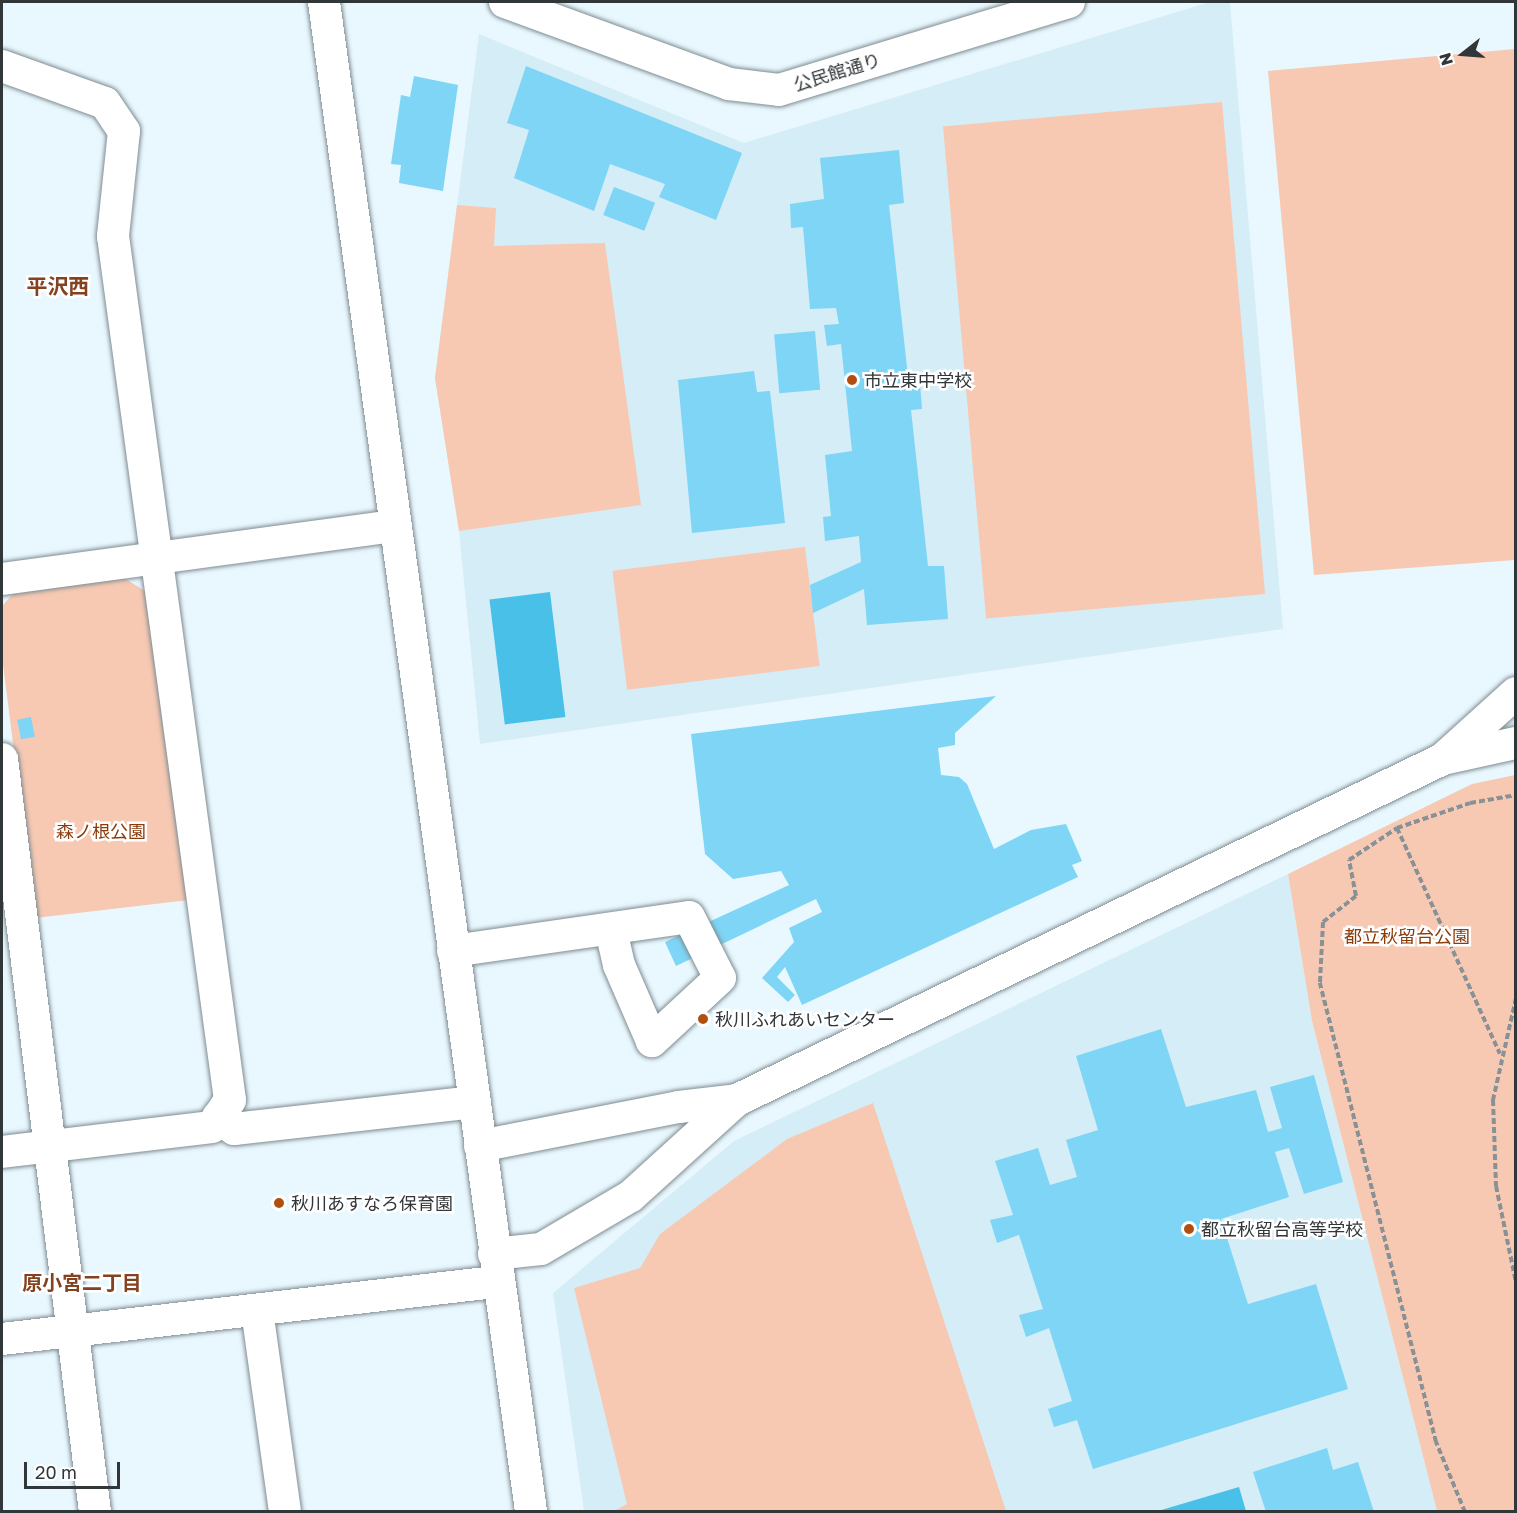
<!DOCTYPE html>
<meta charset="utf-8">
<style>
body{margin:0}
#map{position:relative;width:1517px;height:1513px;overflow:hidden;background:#e9f8fe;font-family:"Golos Text","Noto Sans JP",sans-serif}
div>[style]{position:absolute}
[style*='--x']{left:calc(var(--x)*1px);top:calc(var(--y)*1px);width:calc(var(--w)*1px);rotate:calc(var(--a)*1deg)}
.built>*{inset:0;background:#d5edf6}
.green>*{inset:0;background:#f7c9b3;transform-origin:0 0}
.water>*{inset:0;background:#48c0e8;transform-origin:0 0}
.building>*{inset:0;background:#7ed5f5;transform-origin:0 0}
.path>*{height:4px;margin-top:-2px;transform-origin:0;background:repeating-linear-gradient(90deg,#889296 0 6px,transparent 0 9px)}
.roads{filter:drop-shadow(0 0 2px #7f8c92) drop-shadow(0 0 2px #7f8c92)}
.minor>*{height:32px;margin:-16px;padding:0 16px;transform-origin:16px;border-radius:16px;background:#fff}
.dots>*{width:16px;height:16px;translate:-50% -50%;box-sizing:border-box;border:3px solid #fff;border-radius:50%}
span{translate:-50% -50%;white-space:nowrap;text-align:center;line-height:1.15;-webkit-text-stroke:5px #fff;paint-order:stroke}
.street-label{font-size:18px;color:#313639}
.poi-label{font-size:18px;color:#313639}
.left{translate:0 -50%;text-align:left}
.park-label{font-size:18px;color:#893c0c}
.neighbourhood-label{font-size:20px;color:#834321;font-weight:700}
.quarter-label{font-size:21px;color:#834321;font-weight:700}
.frame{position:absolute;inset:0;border:3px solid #313639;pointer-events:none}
.north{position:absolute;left:1433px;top:24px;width:60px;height:60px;-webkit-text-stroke:4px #fff;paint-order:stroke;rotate:253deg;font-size:16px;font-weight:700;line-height:24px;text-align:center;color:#313639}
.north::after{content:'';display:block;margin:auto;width:21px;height:27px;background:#313639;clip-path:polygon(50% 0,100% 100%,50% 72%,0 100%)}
.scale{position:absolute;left:24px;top:1462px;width:96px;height:27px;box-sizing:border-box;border:3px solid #313639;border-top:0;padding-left:8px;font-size:18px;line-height:21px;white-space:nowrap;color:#313639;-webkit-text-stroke:4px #fff;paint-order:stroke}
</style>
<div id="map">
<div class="built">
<div style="clip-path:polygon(1210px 2px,1230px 2px,1283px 629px,480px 744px,459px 531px,435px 378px,479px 34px,744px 143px)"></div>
<div style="clip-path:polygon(1288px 874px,1312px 1021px,1437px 1511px,584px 1511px,553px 1293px,734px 1141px)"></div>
</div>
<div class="green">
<div style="clip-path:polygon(1515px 49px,1515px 560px,1314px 575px,1268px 71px)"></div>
<div style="left:1222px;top:102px;width:494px;height:280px;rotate:85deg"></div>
<div style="clip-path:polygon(457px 205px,496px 208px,494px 246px,605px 243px,641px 505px,459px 531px,435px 378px)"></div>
<div style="left:805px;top:547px;width:120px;height:194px;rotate:83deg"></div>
<div style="clip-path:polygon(124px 578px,145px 591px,189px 900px,35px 918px,2px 656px,2px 606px,13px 594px)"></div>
<div style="clip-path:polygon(1515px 775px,1515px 1511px,1437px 1511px,1312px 1021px,1288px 874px,1472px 784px)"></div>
<div style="clip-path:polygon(873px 1103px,1006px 1511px,614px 1511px,627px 1504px,574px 1288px,640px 1268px,660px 1234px,787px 1139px)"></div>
</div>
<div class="water">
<div style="left:550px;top:592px;width:126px;height:61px;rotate:83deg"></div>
<div style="clip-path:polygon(1239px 1487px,1246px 1511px,1158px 1511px)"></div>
</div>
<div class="building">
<div style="clip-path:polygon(526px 66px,742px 153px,716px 220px,659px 197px,665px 184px,610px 164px,594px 211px,514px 178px,529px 130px,507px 123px)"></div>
<div style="clip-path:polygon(414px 76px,458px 85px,443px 191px,399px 183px,401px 165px,391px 164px,401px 95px,410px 97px)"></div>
<div style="clip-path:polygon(899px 150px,904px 203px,889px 205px,909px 385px,920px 384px,922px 409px,911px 410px,928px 566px,944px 566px,948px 619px,867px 625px,864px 589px,813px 613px,810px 585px,861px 562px,859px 536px,825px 541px,823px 517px,831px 516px,825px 455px,852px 451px,841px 344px,827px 346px,824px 325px,839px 324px,836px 308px,810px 309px,803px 227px,791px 228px,790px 204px,824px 199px,820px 158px)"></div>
<div style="left:614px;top:187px;width:44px;height:30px;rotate:21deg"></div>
<div style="left:815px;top:331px;width:59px;height:41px;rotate:85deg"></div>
<div style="clip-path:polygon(754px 371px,757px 392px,770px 391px,785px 523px,692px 533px,678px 380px)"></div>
<div style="clip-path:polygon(996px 696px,955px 733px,955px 745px,938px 748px,941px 775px,959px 777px,967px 784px,994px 849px,1031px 830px,1066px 824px,1082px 861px,1072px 865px,1078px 877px,802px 1005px,785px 967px,777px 977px,795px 995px,788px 1002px,762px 978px,794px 942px,789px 928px,822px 912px,816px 899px,676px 966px,665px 942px,789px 885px,781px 871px,733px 879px,705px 854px,691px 734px)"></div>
<div style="left:31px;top:717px;width:20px;height:14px;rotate:79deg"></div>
<div style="clip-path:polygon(1161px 1029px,1186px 1107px,1256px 1090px,1268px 1132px,1282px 1128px,1270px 1087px,1314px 1075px,1343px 1182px,1304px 1194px,1289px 1148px,1275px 1152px,1289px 1197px,1221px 1219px,1248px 1304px,1316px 1284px,1348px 1389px,1093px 1469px,1077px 1420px,1054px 1427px,1048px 1409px,1072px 1401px,1049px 1328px,1026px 1337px,1019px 1315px,1043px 1309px,1019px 1235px,997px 1243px,990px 1220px,1013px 1215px,995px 1161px,1038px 1148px,1050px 1185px,1077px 1177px,1066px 1140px,1098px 1130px,1076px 1056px)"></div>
<div style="clip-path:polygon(1327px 1448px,1333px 1470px,1358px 1462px,1374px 1512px,1266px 1512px,1253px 1472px)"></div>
</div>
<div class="path">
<div style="--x:1397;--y:828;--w:248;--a:65.5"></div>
<div style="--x:1516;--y:998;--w:105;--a:102.7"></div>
<div style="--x:1493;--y:1100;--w:86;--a:88"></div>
<div style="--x:1496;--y:1186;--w:99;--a:78.3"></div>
<div style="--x:1465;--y:1512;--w:76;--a:-112.5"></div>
<div style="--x:1436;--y:1442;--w:474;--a:-104.2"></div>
<div style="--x:1320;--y:982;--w:60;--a:-87.1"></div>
<div style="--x:1323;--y:922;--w:42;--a:-38.2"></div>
<div style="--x:1356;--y:896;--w:37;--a:-101"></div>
<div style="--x:1349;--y:860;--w:58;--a:-33.7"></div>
<div style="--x:1397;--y:828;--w:77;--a:-18.9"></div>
<div style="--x:1470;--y:803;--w:47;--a:-9.9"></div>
</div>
<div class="roads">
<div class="minor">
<div style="--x:324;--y:2;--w:1524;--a:82.19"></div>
<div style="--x:505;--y:2;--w:239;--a:20.1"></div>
<div style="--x:729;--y:84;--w:50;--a:6.8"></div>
<div style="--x:779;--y:90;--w:303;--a:-16.9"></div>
<div style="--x:2;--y:66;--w:109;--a:19.8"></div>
<div style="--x:105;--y:103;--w:34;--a:56"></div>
<div style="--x:124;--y:131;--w:106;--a:96"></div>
<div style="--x:113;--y:236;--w:872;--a:82.29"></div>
<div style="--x:230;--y:1100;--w:32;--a:124"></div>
<div style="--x:212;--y:1127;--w:211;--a:173.2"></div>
<div style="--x:2;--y:579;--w:397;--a:-7.7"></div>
<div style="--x:1444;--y:758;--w:97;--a:-42.1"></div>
<div style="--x:2;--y:759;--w:759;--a:82.96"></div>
<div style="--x:453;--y:951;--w:238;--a:-8.2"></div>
<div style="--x:689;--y:917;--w:68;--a:63.1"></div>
<div style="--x:720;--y:978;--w:93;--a:137.2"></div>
<div style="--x:652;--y:1041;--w:83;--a:-113.5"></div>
<div style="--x:619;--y:965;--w:36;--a:-103"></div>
<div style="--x:218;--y:1117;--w:20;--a:37"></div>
<div style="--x:234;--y:1129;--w:242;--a:-6.4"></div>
<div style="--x:480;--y:1146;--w:203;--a:-11.1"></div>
<div style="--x:679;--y:1107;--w:58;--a:-6.9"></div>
<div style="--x:494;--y:1254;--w:47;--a:-6.1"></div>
<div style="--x:541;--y:1249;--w:104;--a:-30.5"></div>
<div style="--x:631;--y:1196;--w:143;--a:-42.2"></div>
<div style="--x:737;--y:1100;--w:784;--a:-25.78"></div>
<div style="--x:1443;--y:759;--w:75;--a:-12.4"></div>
<div style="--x:257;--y:1310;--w:204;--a:82.1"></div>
<div style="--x:2;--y:1339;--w:498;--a:-6.6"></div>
</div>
</div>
<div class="dots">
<div style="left:852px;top:380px;background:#b14f11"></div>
<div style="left:703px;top:1019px;background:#b14f11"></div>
<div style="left:279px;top:1203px;background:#b14f11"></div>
<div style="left:1189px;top:1229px;background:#b14f11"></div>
</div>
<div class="street-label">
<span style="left:837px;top:72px;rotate:-17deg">公民館通り</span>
</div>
<div class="poi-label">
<span class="left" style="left:864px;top:380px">市立東中学校</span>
<span class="left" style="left:715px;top:1019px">秋川ふれあいセンター</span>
<span class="left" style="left:291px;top:1203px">秋川あすなろ保育園</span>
<span class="left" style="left:1201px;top:1229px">都立秋留台高等学校</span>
</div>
<div class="park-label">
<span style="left:101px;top:831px">森ノ根公園</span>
<span style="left:1407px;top:936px">都立秋留台公園</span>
</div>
<div class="neighbourhood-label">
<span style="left:82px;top:1282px">原小宮二丁目</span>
</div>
<div class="quarter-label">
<span style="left:58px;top:286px">平沢西</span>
</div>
<div class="frame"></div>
<div class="north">N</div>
<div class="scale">20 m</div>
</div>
